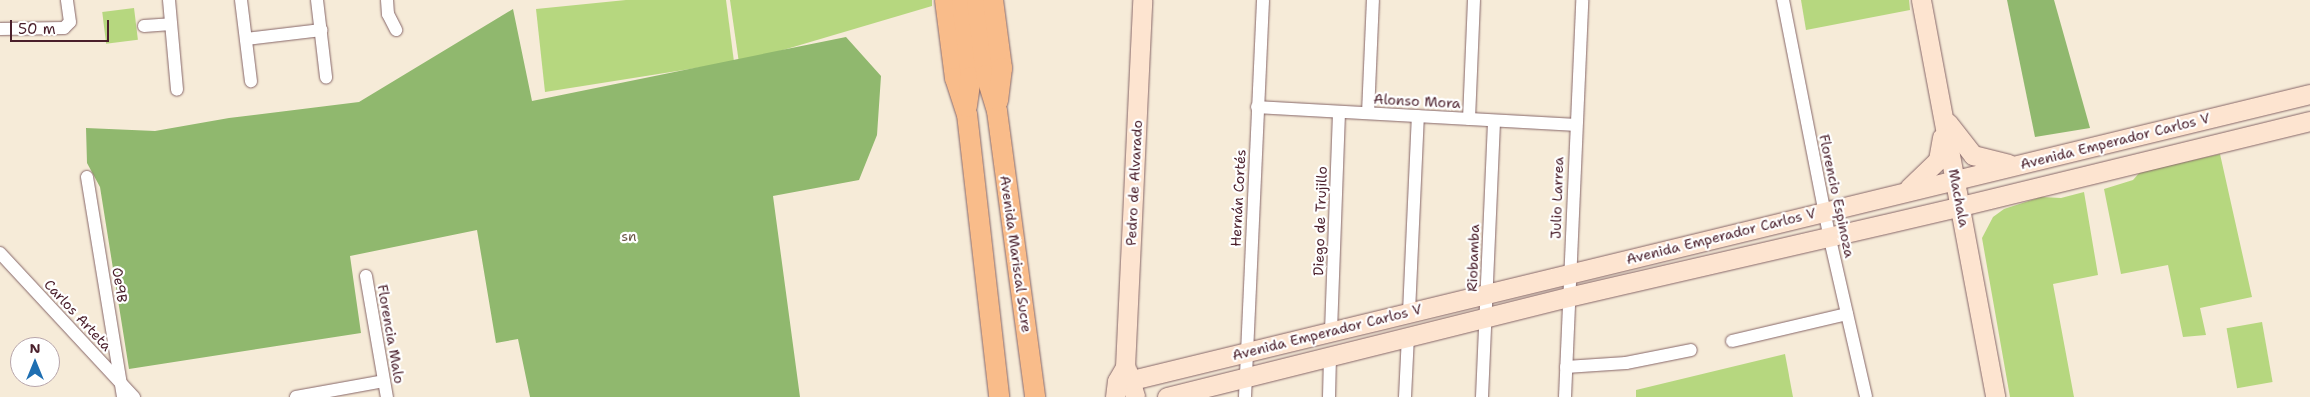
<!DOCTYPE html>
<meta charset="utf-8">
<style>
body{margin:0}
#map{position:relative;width:2310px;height:397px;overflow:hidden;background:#f6ebd8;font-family:"Shantell Sans",sans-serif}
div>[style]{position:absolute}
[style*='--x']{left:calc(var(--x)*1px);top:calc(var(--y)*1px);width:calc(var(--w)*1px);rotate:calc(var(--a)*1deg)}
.green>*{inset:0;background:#b6d77f;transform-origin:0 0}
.forest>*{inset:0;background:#90b86e}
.roads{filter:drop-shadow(0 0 1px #866668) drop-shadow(0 0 1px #866668)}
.minor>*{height:12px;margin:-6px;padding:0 6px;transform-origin:6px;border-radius:6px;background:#fff}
.secondary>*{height:19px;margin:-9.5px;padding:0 9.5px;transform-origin:9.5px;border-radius:9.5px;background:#fde4d0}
.primary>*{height:20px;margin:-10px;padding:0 10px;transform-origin:10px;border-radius:10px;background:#f9bc8a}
span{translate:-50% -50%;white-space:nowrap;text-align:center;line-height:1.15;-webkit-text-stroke:4.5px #fff;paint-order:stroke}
.street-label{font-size:14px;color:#4a1f2b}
.park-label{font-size:14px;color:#6a5644}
.north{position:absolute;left:10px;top:337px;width:50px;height:50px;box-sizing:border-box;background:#fff;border:1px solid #b7a5aa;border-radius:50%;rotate:0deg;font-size:14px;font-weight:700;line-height:20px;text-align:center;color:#4a1f2b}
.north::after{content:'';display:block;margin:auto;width:18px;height:22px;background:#1f6fb2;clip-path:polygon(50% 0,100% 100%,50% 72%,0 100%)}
.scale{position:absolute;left:10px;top:20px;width:99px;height:22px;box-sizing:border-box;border:2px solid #4a1f2b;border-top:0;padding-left:6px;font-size:15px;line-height:18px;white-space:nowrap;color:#4a1f2b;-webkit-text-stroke:4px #fff;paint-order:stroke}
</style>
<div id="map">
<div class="green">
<div style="clip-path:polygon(626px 0,726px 0,734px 62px,545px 92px,536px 9px)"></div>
<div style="clip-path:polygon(730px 0,932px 0,932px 6px,739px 63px)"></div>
<div style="clip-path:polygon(1801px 0,1909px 0,1910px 10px,1806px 30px)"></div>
<div style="left:134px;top:8px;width:32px;height:32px;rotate:83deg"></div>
<div style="clip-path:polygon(2220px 154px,2252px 297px,2200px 308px,2206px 335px,2183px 337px,2168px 265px,2121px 274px,2104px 189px,2133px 180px,2140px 172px)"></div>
<div style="clip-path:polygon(2084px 192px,2098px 275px,2053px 284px,2074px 397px,2010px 397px,1982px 238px,1993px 217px,2004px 209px,2041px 197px,2061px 198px)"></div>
<div style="left:2262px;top:322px;width:61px;height:36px;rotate:80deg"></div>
<div style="clip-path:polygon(1785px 354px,1793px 397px,1636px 397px,1636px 390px)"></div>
</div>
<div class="forest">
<div style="clip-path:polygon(2007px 0,2054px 0,2090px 128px,2035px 137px)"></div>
<div style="clip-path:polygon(513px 9px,532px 101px,846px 37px,881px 76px,877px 135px,859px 180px,773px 196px,800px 397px,530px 397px,518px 339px,496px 343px,477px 230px,350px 256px,361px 333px,129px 369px,100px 187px,87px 163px,86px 128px,155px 131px,229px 118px,359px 102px)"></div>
</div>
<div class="roads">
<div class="minor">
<div style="--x:169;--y:0;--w:90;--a:84.9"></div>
<div style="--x:241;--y:0;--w:82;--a:83"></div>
<div style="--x:317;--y:0;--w:78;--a:83.3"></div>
<div style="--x:387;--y:0;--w:14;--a:86"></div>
<div style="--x:388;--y:14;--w:18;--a:63"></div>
<div style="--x:1783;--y:0;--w:239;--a:78.9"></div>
<div style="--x:1829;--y:235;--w:166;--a:77.1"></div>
<div style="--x:144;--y:26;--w:27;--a:-4"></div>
<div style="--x:0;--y:29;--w:64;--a:-0.9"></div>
<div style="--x:64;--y:28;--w:8;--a:-45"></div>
<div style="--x:70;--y:22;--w:22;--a:-98"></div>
<div style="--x:246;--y:39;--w:76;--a:-6.8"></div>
<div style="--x:1257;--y:107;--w:319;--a:3.2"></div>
<div style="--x:1368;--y:113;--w:113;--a:-87.5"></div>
<div style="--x:1469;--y:119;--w:119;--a:-87.6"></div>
<div style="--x:87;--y:177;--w:223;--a:80.7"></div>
<div style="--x:0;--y:253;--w:197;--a:47.1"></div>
<div style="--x:366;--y:276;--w:123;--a:80.2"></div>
<div style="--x:1409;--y:312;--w:196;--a:-87.4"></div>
<div style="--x:1331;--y:331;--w:219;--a:-87.9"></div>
<div style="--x:1732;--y:341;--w:118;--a:-13.2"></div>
<div style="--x:1566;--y:367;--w:60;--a:-3.8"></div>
<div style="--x:1626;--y:363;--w:66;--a:-11.3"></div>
<div style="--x:296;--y:397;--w:89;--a:-10.3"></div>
<div style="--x:1245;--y:397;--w:397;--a:-87.4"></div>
<div style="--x:1329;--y:397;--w:42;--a:-88.6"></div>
<div style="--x:1405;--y:397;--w:61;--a:-87.2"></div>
<div style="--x:1482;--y:397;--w:276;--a:-87.5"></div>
<div style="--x:1565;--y:397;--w:397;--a:-87.5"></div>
</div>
<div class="secondary">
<div style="--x:1921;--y:0;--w:404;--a:79.4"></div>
<div style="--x:1948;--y:123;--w:41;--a:52"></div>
<div style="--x:1973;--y:155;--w:36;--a:14"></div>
<div style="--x:1909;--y:188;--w:40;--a:-44"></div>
<div style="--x:1938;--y:160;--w:23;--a:-80"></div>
<div style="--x:1127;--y:370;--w:28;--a:73"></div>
<div style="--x:1132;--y:380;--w:1212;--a:-13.65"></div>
<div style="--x:1115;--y:397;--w:16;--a:-83"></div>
<div style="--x:1117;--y:381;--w:16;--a:-60"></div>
<div style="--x:1125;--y:367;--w:367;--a:-87.3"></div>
<div style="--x:1167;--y:397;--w:413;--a:-14"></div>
<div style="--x:1568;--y:297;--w:403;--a:-13"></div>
<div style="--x:1961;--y:206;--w:359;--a:-13.7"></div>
</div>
<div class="primary">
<div style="--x:945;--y:0;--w:79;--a:82.7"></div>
<div style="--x:955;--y:78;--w:38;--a:72"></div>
<div style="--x:967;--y:114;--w:285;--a:83.5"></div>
<div style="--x:962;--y:0;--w:78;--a:83.3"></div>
<div style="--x:971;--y:77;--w:30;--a:98"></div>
<div style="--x:977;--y:0;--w:76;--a:83.2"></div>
<div style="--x:986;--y:75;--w:38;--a:73"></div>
<div style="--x:997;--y:111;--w:289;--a:82.4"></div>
<div style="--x:993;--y:0;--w:69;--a:82.5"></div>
<div style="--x:1002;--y:68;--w:33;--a:97"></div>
</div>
</div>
<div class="street-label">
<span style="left:1417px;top:101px;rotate:3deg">Alonso Mora</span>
<span style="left:2115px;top:141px;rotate:-14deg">Avenida Emperador Carlos V</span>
<span style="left:1134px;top:183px;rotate:-87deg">Pedro de Alvarado</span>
<span style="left:1837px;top:196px;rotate:78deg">Florencio Espinoza</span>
<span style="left:1238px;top:198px;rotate:-87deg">Hernán Cortés</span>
<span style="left:1557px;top:198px;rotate:-88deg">Julio Larrea</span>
<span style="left:1959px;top:198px;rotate:79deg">Machala</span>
<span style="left:1320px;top:221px;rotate:-88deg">Diego de Trujillo</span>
<span style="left:1721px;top:236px;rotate:-14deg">Avenida Emperador Carlos V</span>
<span style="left:1016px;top:254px;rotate:82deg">Avenida Mariscal Sucre</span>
<span style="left:1473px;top:258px;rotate:-88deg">Riobamba</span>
<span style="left:120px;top:285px;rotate:81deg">Oe9B</span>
<span style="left:78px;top:315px;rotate:47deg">Carlos Arteta</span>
<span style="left:1327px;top:332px;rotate:-14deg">Avenida Emperador Carlos V</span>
<span style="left:391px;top:334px;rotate:80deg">Florencia Malo</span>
</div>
<div class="park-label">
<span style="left:629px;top:236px">sn</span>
</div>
<div class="north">N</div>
<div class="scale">50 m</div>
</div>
